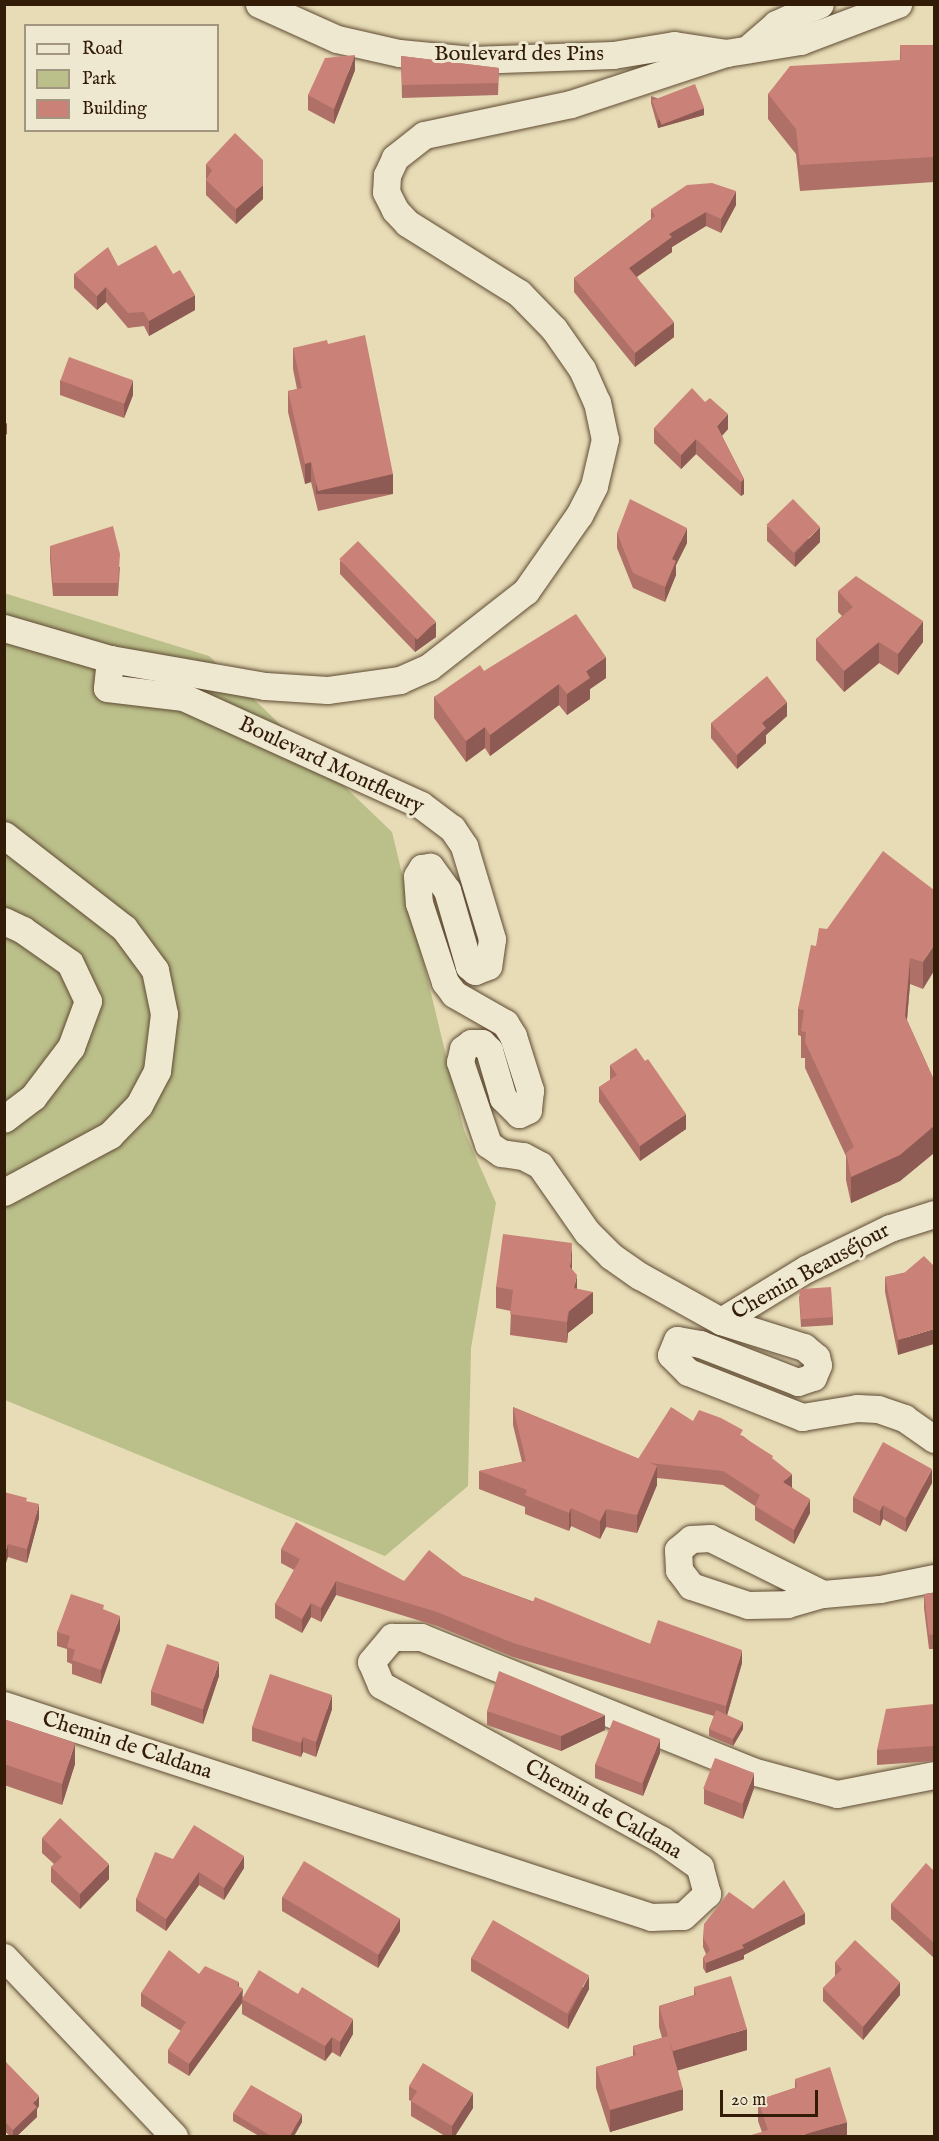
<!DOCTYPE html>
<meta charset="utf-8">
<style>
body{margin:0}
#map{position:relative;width:939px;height:2141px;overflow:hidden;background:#e7dcb6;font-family:"IM FELL English",serif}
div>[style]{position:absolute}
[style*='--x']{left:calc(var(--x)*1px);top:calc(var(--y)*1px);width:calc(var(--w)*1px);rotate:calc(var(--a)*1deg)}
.green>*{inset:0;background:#bbbf8a}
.roads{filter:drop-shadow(0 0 2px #5f4b33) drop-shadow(0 0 2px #5f4b33)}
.minor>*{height:27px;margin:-13.5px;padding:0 13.5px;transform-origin:13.5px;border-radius:13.5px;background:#efe8d0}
.wall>*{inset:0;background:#ae7067}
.shaded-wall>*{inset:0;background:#8d5b54;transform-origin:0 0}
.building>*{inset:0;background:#ca8278;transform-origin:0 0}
span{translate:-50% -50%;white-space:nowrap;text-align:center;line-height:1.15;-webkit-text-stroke:6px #efe8d0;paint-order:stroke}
.street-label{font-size:22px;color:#321b07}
.frame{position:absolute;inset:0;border:6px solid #321b07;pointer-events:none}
.legend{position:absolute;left:24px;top:24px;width:195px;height:108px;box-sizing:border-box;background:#efe8d0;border:2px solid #a39680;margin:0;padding:8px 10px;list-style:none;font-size:18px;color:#321b07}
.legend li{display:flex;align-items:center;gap:12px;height:30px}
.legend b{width:30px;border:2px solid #a39680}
.scale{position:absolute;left:720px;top:2090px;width:98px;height:27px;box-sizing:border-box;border:3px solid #321b07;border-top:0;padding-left:8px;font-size:18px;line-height:21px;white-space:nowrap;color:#321b07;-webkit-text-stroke:4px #efe8d0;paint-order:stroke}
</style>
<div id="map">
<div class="green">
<div style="clip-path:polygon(4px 593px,209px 656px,392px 832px,464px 1130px,496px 1203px,471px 1348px,468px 1486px,385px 1556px,5px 1400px)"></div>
</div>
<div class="roads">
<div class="minor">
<div style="--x:259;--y:4;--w:85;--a:24.2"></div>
<div style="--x:337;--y:39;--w:64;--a:12.7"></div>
<div style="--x:399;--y:53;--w:73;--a:5.5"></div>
<div style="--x:472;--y:60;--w:141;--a:-2"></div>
<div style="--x:613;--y:55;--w:62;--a:-9.3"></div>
<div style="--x:674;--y:45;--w:53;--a:8.7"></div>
<div style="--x:726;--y:53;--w:75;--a:-9.2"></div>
<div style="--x:800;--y:41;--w:105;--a:-20.7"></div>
<div style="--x:751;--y:46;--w:33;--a:-41"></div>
<div style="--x:776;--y:24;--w:48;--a:-24.4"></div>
<div style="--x:726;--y:53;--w:163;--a:161.8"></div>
<div style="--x:571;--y:104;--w:150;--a:168.1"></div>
<div style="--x:424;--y:135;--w:37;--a:142"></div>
<div style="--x:395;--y:158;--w:19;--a:115"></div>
<div style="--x:387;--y:175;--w:17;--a:93"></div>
<div style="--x:386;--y:192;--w:20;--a:63"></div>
<div style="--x:395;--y:210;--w:18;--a:47"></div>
<div style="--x:407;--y:223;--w:132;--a:32"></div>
<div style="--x:519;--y:293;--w:50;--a:45.8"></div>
<div style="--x:554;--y:329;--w:49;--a:55"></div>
<div style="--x:582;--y:369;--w:36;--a:66"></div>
<div style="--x:597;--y:402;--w:38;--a:78"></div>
<div style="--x:605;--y:439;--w:48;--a:103.2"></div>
<div style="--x:594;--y:486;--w:33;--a:117"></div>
<div style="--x:579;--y:515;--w:93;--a:124.9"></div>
<div style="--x:526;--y:591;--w:123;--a:141.9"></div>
<div style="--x:429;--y:667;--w:32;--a:156"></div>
<div style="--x:400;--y:680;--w:74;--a:172.2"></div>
<div style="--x:327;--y:690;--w:62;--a:-176.3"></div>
<div style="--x:265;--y:686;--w:157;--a:-170.1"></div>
<div style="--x:110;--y:659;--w:29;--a:96"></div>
<div style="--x:107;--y:688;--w:77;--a:6.8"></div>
<div style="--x:183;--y:697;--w:261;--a:24.4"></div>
<div style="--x:421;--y:805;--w:39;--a:37"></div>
<div style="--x:452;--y:828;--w:22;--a:56"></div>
<div style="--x:464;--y:846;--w:97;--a:73.2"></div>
<div style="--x:492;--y:939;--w:27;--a:98"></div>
<div style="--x:488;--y:966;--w:14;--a:159"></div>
<div style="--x:475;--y:971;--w:8;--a:-140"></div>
<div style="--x:469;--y:966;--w:79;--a:-106.1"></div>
<div style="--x:447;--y:890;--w:29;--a:-126"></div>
<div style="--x:430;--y:867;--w:8;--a:173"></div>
<div style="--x:422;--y:868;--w:9;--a:122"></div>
<div style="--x:417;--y:876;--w:27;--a:86"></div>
<div style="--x:419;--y:903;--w:83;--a:71.8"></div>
<div style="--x:445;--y:982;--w:15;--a:53"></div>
<div style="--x:454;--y:994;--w:59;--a:29.6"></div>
<div style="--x:505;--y:1023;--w:15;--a:58"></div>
<div style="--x:513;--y:1036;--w:57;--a:72.5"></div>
<div style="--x:530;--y:1090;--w:20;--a:96"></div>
<div style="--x:528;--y:1110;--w:10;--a:156"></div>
<div style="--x:519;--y:1114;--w:23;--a:-135"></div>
<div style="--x:503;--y:1098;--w:50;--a:-106.3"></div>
<div style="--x:489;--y:1050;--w:10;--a:-135"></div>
<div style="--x:482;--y:1043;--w:11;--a:180"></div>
<div style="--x:471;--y:1043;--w:10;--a:143"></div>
<div style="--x:463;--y:1049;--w:13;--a:103"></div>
<div style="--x:460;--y:1062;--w:87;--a:71.1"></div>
<div style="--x:488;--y:1144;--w:16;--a:35"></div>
<div style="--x:501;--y:1153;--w:22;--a:8"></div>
<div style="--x:523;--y:1156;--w:19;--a:28"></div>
<div style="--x:540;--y:1165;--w:82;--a:55"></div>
<div style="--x:587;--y:1232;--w:34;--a:45"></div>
<div style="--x:611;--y:1256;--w:35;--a:35"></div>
<div style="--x:640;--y:1276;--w:93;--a:29.1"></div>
<div style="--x:721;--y:1321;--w:87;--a:17.4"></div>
<div style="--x:804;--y:1347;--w:16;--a:40"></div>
<div style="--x:816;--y:1357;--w:8;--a:76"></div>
<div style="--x:818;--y:1365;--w:13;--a:113"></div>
<div style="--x:813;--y:1377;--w:16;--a:162"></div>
<div style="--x:798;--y:1382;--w:105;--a:-158.8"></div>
<div style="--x:700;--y:1344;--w:23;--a:-170"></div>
<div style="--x:677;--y:1340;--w:16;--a:112"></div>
<div style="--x:671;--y:1355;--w:24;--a:45"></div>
<div style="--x:688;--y:1372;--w:123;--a:21.5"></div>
<div style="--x:802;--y:1417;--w:56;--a:-9.3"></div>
<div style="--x:857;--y:1408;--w:21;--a:3"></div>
<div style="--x:878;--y:1409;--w:28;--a:19"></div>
<div style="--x:904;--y:1418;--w:37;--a:35"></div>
<div style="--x:4;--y:628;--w:110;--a:16.3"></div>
<div style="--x:4;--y:835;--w:152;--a:37.8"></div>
<div style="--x:124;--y:928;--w:52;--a:53.6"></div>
<div style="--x:155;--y:970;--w:45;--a:78.4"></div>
<div style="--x:164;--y:1014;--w:57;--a:97"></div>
<div style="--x:157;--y:1071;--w:38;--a:118"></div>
<div style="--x:139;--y:1105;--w:42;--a:134"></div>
<div style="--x:110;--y:1135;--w:120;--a:151.7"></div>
<div style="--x:4;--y:921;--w:21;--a:25"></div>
<div style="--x:23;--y:930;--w:57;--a:35.1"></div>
<div style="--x:70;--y:963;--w:42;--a:64.7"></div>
<div style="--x:88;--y:1001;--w:49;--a:110.3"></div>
<div style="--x:71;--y:1047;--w:63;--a:127.2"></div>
<div style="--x:33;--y:1097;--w:36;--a:143"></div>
<div style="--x:721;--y:1321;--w:100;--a:-31.5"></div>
<div style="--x:806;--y:1269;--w:93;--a:-26"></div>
<div style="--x:890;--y:1228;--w:46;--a:-17.7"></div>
<div style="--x:823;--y:1594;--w:126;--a:-153.6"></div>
<div style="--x:710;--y:1538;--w:19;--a:177"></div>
<div style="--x:691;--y:1539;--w:17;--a:140"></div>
<div style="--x:678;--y:1550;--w:20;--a:87"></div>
<div style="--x:679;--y:1570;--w:20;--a:53"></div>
<div style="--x:691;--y:1586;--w:60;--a:18.4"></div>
<div style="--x:748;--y:1605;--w:39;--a:-1"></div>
<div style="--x:787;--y:1604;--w:37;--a:-16"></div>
<div style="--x:823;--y:1594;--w:57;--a:-5"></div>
<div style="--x:880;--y:1589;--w:55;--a:-11.5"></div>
<div style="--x:4;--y:1705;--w:681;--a:18.14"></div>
<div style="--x:651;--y:1917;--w:32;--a:-2"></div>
<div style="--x:683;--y:1916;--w:33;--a:-43"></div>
<div style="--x:707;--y:1894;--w:28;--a:-105"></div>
<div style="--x:700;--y:1867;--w:47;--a:-144.6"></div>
<div style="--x:662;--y:1840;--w:321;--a:-151.1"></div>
<div style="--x:381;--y:1685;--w:25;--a:-113"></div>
<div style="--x:371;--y:1662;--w:33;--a:-50"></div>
<div style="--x:392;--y:1637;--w:29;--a:0"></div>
<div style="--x:421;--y:1637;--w:357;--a:22"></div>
<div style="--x:752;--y:1771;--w:88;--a:15.1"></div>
<div style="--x:837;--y:1794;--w:99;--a:-11.1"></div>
<div style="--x:4;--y:1957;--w:247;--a:46.5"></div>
</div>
</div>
<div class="wall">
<div style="clip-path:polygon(900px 45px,934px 45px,934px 182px,800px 191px,796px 154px,768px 119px,768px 94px,900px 60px)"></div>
<div style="clip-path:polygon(401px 56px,499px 68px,498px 95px,402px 98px)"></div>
<div style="clip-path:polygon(355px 70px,334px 124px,308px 110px,308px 95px)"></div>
<div style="clip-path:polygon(651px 96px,704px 115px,658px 128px,651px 103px)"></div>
<div style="clip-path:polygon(206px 164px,263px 199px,236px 224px,206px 195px)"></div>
<div style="clip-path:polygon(736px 205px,721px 233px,706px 226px,672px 247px,672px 252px,637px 277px,674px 337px,635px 367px,574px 292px,574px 278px,651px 219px,651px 209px)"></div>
<div style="clip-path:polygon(118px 266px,173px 274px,195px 310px,149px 336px,144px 326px,128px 328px,106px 302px,97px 310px,74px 288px,74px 274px)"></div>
<div style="clip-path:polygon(328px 344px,393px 494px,318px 511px,311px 482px,305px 484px,288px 412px,288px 391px,297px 389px,293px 369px,293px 348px)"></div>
<div style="clip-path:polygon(60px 380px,133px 395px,124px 418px,60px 395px)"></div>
<div style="clip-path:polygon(654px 428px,728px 429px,722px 436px,744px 479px,744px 494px,741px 496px,696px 454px,681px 469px,654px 443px)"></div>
<div style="clip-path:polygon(767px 526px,820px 542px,795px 567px,767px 541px)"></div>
<div style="clip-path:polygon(617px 533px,687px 543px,676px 565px,676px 575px,665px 602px,633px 588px,617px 548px)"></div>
<div style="clip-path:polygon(50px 546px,120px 567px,118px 596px,53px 596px,50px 559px)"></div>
<div style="clip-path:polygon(340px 560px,436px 637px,415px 652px,340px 574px)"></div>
<div style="clip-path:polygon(838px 591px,923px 642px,898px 675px,879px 663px,844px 692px,816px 660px,816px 639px,842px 616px,838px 612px)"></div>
<div style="clip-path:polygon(484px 671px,606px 678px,590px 689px,590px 699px,567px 715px,559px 705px,490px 756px,485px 748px,466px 762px,434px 718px,434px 697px)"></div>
<div style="clip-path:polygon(787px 716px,766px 735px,766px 743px,737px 769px,711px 738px,711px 723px)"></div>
<div style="clip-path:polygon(934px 890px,923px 989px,910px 984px,907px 1020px,934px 1080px,934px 1153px,900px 1181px,851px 1203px,846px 1180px,846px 1156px,805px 1068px,805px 1058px,801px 1058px,801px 1036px,798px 1035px,798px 1009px,816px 946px,827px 929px)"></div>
<div style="clip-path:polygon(610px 1065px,686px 1129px,640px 1161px,599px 1102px,599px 1087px,610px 1080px)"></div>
<div style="clip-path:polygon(572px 1264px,572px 1269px,577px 1289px,593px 1313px,568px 1333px,567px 1343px,510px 1335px,511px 1311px,496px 1308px,496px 1287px)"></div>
<div style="clip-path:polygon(934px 1266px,898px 1355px,885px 1292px,885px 1277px)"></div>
<div style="clip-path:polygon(799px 1296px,833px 1317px,833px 1325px,801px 1327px)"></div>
<div style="clip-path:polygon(513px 1407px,638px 1459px,693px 1421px,743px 1436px,773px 1460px,810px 1513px,794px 1544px,755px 1520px,755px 1506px,723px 1485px,657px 1478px,657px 1485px,637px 1533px,606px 1527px,600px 1539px,571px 1526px,569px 1531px,525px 1514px,525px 1507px,479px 1489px,479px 1471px,522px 1462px,513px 1425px)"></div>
<div style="clip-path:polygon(932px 1483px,906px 1532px,883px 1519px,880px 1526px,853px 1512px,853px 1497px)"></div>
<div style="clip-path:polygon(4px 1492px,27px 1502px,39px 1518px,27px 1563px,8px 1557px)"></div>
<div style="clip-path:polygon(281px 1549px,404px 1581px,463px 1576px,650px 1644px,742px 1663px,727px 1715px,743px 1729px,733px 1746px,709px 1736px,709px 1729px,714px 1716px,513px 1657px,437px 1626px,336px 1595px,321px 1622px,311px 1617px,302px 1633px,275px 1618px,275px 1604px,294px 1570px,281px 1563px)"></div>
<div style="clip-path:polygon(934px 1593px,934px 1649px,929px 1649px,924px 1608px,924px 1594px)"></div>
<div style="clip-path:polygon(104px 1610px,120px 1630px,101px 1684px,72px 1674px,72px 1664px,67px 1662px,67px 1649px,57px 1646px,57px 1632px)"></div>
<div style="clip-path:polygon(219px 1676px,203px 1724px,151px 1705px,151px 1691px)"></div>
<div style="clip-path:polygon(934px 1704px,934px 1761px,877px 1765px,877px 1750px)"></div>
<div style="clip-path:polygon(332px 1709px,316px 1757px,303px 1752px,301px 1757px,252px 1741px,252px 1727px)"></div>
<div style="clip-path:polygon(487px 1711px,605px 1730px,561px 1751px,487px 1725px)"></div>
<div style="clip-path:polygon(4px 1719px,75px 1764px,62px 1805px,4px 1785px)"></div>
<div style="clip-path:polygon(660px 1753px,643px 1796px,595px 1778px,595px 1764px)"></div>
<div style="clip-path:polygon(754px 1788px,743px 1819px,704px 1804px,704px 1789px)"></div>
<div style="clip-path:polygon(42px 1838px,109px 1879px,80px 1909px,51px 1882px,51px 1867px,54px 1864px,42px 1853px)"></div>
<div style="clip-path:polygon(173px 1859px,244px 1868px,224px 1900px,199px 1885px,166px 1931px,136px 1911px,136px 1899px)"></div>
<div style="clip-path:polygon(934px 1871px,934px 1958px,891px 1919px,891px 1904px)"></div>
<div style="clip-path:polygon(282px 1897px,400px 1931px,378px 1968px,282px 1911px)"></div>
<div style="clip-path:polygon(753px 1909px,805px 1924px,744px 1955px,744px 1959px,706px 1973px,703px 1968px,703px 1958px,706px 1954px,703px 1947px,703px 1937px)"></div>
<div style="clip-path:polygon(471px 1958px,589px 1989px,568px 2029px,471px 1971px)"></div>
<div style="clip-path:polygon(835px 1962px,900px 1995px,863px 2040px,823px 2001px,823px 1988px,835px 1976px)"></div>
<div style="clip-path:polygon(199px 1974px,239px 1987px,243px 1998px,353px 2034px,340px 2057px,332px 2052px,325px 2061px,242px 2014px,242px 2003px,189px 2076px,168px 2063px,168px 2050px,181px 2031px,141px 2006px,141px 1993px)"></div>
<div style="clip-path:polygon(694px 1987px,747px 2050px,678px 2070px,683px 2110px,610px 2132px,596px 2088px,596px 2067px,633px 2056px,633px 2046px,662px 2038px,659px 2027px,659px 2006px,694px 1995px)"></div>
<div style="clip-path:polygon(4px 2060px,39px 2106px,37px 2109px,37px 2117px,17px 2136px,10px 2136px,4px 2131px)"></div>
<div style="clip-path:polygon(795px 2079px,847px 2136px,762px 2132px,758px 2121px,758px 2100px,795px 2088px)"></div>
<div style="clip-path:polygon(409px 2086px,473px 2108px,455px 2136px,445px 2136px,411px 2116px,411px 2101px,409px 2100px)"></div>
<div style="clip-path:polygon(233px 2113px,302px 2122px,294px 2136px,259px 2136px,233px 2121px)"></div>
</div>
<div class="shaded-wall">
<div style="clip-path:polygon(355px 55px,355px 70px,334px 124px,334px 109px)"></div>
<div style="clip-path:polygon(704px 108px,704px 115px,658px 128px,658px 120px)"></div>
<div style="clip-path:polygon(263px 185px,263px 199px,236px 224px,236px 209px)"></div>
<div style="clip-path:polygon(736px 191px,736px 205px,721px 233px,721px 219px)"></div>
<div style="clip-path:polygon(706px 212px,706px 226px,672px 247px,672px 252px,629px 282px,629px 268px,669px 234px)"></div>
<div style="clip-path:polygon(106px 287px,106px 302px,97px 310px,97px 296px)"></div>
<div style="clip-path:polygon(195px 295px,195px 310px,149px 336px,149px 321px)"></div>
<div style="clip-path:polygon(674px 322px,674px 337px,635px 367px,635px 353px)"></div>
<div style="clip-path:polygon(133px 380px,133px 395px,124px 418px,124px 403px)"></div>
<div style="clip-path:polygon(728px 414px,728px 429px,717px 441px,717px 426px)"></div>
<div style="clip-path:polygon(7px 423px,7px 434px,4px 436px,4px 425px)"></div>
<div style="clip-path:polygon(696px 439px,696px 454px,681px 469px,681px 455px)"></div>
<div style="clip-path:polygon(311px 462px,311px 482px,305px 484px,305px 464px)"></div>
<div style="left:393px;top:474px;width:20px;height:77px;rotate:90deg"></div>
<div style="clip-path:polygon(744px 479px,744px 494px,741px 496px,741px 482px)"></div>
<div style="clip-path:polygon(820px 527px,820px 542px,795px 567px,795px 553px)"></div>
<div style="clip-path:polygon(687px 528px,687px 543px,676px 565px,676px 575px,665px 602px,665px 587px,672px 559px)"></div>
<div style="clip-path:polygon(923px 621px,923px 642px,898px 675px,898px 654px)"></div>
<div style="clip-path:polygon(436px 622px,436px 637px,415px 652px,415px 637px)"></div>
<div style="clip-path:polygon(879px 642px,879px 663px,844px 692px,844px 671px)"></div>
<div style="clip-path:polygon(606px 657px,606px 678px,590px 689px,590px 699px,567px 715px,567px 694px,586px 671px)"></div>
<div style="clip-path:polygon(559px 684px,559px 705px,490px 756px,490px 735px)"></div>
<div style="clip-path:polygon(787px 702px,787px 716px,766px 735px,766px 743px,737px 769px,737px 755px,762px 723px)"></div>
<div style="clip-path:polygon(485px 727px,485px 748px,466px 762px,466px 741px)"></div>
<div style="clip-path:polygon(934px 945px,934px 971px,923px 989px,923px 962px)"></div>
<div style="clip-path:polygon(910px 958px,910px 984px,905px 1042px,905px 1016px)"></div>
<div style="clip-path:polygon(686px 1114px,686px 1129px,640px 1161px,640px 1146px)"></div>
<div style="clip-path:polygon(934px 1126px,934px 1153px,900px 1181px,851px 1203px,851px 1177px)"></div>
<div style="clip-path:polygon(572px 1243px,572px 1264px,570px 1288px,570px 1267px)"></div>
<div style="clip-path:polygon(577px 1275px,577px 1296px,593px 1292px,593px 1313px,568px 1333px,567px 1343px,567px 1322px)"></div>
<div style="clip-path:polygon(934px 1329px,934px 1344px,898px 1355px,898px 1340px)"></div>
<div style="clip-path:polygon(657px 1466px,657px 1485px,637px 1533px,637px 1515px)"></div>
<div style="clip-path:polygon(932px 1469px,932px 1483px,906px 1532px,906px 1518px)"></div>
<div style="clip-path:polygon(792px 1474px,792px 1488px,783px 1482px)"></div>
<div style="clip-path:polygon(810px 1499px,810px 1513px,794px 1544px,794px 1530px)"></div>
<div style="clip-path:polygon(39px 1504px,39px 1518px,27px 1563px,27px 1549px)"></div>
<div style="clip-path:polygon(883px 1505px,883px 1519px,880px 1526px,880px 1511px)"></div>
<div style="clip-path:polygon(571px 1508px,571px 1526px,569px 1531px,569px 1513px)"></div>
<div style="clip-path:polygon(606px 1509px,606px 1527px,600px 1539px,600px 1521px)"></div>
<div style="clip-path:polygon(8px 1544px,8px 1557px,4px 1569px,4px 1555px)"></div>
<div style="clip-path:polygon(336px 1581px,336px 1595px,321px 1622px,321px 1608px)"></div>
<div style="clip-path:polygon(311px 1603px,311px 1617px,302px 1633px,302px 1619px)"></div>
<div style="clip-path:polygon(120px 1616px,120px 1630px,101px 1684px,101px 1670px)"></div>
<div style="clip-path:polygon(742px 1650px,742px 1663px,726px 1719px,726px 1706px)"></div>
<div style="clip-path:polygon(219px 1662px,219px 1676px,203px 1724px,203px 1710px)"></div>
<div style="clip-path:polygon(332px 1695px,332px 1709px,316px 1757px,316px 1742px)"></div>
<div style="clip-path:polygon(605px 1715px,605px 1730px,561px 1751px,561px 1736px)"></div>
<div style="clip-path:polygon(743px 1722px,743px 1729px,733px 1746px,733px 1739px)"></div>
<div style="clip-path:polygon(303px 1737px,303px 1752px,301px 1757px,301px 1743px)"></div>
<div style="clip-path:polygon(660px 1739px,660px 1753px,643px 1796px,643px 1782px)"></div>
<div style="clip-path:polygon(75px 1743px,75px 1764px,62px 1805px,62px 1784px)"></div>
<div style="clip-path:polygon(754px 1773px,754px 1788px,743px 1819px,743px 1804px)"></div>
<div style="clip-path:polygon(244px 1856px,244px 1868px,224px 1900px,224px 1888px)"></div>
<div style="clip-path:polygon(109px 1864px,109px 1879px,80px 1909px,80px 1894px)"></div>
<div style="clip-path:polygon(199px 1872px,199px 1885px,166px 1931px,166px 1919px)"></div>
<div style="clip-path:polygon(805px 1913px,805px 1924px,744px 1955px,744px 1959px,706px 1973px,706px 1963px)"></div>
<div style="clip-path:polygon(400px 1918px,400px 1931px,378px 1968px,378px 1955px)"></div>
<div style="clip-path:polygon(589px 1976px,589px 1989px,568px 2029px,568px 2016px)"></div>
<div style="clip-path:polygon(239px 1982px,239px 1994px,243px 1989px,242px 2003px,189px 2076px,189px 2064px)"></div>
<div style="clip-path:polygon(900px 1982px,900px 1995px,863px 2040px,863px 2027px)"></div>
<div style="clip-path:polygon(353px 2019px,353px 2034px,340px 2057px,340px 2042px)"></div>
<div style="clip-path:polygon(747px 2029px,747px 2050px,673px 2072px,673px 2051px)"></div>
<div style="clip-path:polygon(332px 2037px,332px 2052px,325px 2061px,325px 2046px)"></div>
<div style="clip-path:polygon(683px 2089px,683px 2110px,610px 2132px,610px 2110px)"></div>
<div style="clip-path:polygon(473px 2093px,473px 2108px,455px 2136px,452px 2136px,452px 2126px)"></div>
<div style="clip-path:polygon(39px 2096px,39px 2106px,37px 2109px,37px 2117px,17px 2136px,13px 2136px,13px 2130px)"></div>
<div style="clip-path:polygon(302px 2114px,302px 2122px,294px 2136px,290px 2136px)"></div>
<div style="clip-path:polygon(847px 2122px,847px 2136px,799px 2136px)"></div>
</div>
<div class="building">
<div style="clip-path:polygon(900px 45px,934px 45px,934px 157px,800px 165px,796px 129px,768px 94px,790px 66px,901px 60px)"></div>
<div style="clip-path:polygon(355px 55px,334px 109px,308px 95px,325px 58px)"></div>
<div style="clip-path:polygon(401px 56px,499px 68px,498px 83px,402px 85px)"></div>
<div style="left:695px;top:84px;width:26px;height:46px;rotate:69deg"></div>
<div style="clip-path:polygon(235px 133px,263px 160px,263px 185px,236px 209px,206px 180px,212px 170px,206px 164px)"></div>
<div style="clip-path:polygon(712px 183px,736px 191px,721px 219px,706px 212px,669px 234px,672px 237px,629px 268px,674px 322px,635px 353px,574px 278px,655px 216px,651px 209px,687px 185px)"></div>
<div style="clip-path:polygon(156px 245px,173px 274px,180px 270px,195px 295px,149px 321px,144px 312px,128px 313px,106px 287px,97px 296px,74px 274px,108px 247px,118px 266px)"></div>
<div style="clip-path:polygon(365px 335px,393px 474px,318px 491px,311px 462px,305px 464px,288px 391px,302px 388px,293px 348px,327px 340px,328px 344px)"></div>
<div style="left:69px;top:357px;width:68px;height:25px;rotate:20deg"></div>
<div style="clip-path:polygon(692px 388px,705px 402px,710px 398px,728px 414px,717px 426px,744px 479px,741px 482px,696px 439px,681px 455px,654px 428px)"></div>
<div style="clip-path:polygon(630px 499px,687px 528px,672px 559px,676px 561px,665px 587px,633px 573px,617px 533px)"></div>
<div style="left:793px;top:499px;width:39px;height:37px;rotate:46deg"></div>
<div style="clip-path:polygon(113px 526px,120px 554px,118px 583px,53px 583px,50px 546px)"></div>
<div style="left:358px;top:541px;width:112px;height:26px;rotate:46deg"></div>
<div style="clip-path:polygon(856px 576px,923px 621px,898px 654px,879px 642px,844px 671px,816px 639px,853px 607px,838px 591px)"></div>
<div style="clip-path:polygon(576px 614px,606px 657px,586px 671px,590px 678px,567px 694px,559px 684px,490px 735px,485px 727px,466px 741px,434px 697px,480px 665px,484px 671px)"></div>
<div style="clip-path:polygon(767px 676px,787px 702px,762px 723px,766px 728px,737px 755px,711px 723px)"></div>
<div style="clip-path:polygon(883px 851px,934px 890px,934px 945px,923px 962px,910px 958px,905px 1016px,934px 1080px,934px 1126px,900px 1155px,851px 1177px,846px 1153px,854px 1147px,805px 1042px,806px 1032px,801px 1031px,804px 1010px,798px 1009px,811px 945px,816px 946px,819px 928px,827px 929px)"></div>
<div style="clip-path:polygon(636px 1048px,645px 1061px,648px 1059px,686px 1114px,640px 1146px,599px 1087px,617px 1075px,610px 1065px)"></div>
<div style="clip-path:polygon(503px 1234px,572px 1243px,570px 1267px,577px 1275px,574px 1288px,593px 1292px,568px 1312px,567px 1322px,510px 1314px,513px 1290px,496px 1287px)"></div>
<div style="clip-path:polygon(924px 1256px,934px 1266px,934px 1329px,898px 1340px,885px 1277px,904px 1273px)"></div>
<div style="left:831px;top:1287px;width:30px;height:32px;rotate:86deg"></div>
<div style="clip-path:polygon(513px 1407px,657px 1466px,637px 1515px,606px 1509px,600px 1521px,571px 1508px,569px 1513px,525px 1495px,527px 1490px,479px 1471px,526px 1461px)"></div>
<div style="clip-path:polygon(671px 1407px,693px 1421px,699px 1410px,721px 1418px,743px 1430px,740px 1435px,773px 1456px,772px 1458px,792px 1474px,783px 1482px,810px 1499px,794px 1530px,755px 1506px,760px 1495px,723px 1471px,650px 1463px,638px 1459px)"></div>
<div style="clip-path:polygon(883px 1442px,932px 1469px,906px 1518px,883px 1505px,880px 1511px,853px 1497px)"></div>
<div style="clip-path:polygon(4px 1492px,27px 1498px,26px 1501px,39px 1504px,27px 1549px,8px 1544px,4px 1555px)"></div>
<div style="clip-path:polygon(296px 1522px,404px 1581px,429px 1550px,463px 1576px,533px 1602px,535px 1597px,650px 1644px,658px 1620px,742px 1650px,726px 1706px,513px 1643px,437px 1612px,336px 1581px,321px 1608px,311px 1603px,302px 1619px,275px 1604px,300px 1559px,281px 1549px)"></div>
<div style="clip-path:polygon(934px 1593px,934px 1634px,929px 1635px,924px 1594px)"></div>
<div style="clip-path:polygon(71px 1594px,104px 1605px,103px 1609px,120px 1616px,101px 1670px,72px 1660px,75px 1650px,67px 1647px,70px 1636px,57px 1632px)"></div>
<div style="left:167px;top:1644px;width:55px;height:50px;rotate:19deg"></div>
<div style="clip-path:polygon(499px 1671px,605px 1715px,561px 1736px,487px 1711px)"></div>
<div style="clip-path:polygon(270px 1674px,332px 1695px,316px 1742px,303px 1737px,301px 1743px,252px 1727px)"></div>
<div style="clip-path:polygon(934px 1704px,934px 1746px,877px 1750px,886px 1709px)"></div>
<div style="clip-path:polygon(716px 1710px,743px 1722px,733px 1739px,709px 1729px)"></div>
<div style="clip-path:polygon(4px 1719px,75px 1743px,62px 1784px,4px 1764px)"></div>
<div style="left:613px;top:1720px;width:51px;height:48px;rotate:22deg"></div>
<div style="left:715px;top:1758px;width:42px;height:33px;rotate:21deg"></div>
<div style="clip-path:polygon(60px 1818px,109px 1864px,80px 1894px,51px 1867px,62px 1857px,42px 1838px)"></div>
<div style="clip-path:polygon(194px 1825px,244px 1856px,224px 1888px,199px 1872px,166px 1919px,136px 1899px,155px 1852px,173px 1859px)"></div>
<div style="left:304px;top:1861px;width:112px;height:42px;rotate:31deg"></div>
<div style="clip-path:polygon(926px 1863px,934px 1871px,934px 1943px,891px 1904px)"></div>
<div style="clip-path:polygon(784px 1880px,805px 1913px,742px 1945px,744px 1948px,706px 1963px,703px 1958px,710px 1950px,703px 1937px,704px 1924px,729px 1892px,753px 1909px)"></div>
<div style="left:493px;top:1920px;width:111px;height:44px;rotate:30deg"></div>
<div style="clip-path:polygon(855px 1940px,900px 1982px,863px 2027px,823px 1988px,842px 1969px,835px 1962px)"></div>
<div style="clip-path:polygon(169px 1950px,199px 1974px,205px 1966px,239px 1982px,237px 1985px,243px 1989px,189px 2064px,168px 2050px,186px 2022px,141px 1993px)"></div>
<div style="clip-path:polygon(259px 1970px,298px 1994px,302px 1987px,353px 2019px,340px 2042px,332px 2037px,325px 2046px,242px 1999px)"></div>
<div style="clip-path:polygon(731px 1976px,747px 2029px,673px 2051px,669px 2040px,683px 2089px,610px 2110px,596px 2067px,636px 2055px,633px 2046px,668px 2036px,659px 2006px,696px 1995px,694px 1987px)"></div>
<div style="clip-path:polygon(4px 2060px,39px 2096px,33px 2103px,37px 2107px,13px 2130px,4px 2121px)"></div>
<div style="clip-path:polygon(423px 2063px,473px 2093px,452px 2126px,411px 2101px,417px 2091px,409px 2086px)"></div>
<div style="clip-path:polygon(830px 2067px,847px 2122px,799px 2136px,748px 2136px,768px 2130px,758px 2100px,797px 2087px,795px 2079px)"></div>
<div style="clip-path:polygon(251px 2085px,302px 2114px,290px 2136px,271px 2136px,233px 2113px)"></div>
</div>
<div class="street-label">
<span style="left:519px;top:55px">Boulevard des Pins</span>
<span style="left:331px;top:766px;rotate:25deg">Boulevard Montfleury</span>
<span style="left:811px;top:1272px;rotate:-29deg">Chemin Beauséjour</span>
<span style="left:127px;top:1746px;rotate:18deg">Chemin de Caldana</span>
<span style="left:603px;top:1810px;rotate:30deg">Chemin de Caldana</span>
</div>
<div class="frame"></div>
<ul class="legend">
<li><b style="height:8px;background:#efe8d0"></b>Road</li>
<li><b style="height:16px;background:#bbbf8a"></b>Park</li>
<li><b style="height:16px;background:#ca8278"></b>Building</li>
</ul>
<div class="scale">20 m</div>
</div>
